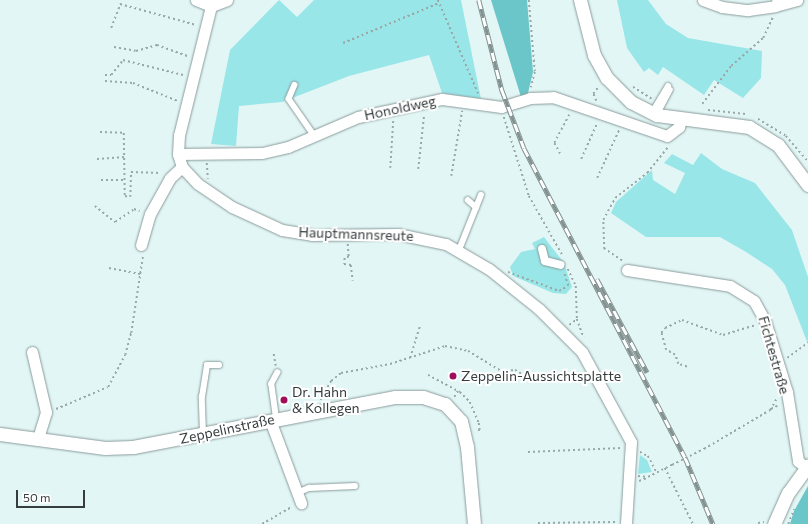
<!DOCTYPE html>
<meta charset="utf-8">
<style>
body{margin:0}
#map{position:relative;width:808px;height:524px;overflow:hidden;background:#e3f6f6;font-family:Commissioner,sans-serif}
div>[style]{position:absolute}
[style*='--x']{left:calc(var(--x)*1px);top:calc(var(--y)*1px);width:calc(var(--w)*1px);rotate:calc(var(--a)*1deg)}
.green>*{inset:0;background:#99e6e8}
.forest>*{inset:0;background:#6ac6c8}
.path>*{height:1.5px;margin-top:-0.75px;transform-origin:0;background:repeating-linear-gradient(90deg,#99a7a7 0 2px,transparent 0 5px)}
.roads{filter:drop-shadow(0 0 1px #8a9b9b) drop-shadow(0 0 1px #8a9b9b)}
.service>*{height:5.5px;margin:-2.75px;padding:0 2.75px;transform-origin:2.75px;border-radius:2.75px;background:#fff}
.pedestrian>*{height:8px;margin:-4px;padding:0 4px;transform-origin:4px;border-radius:4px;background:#fff}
.minor>*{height:11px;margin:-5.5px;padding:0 5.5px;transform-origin:5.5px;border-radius:5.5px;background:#fff}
.tertiary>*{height:13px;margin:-6.5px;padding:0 6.5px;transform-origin:6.5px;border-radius:6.5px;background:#fff}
.rail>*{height:4.5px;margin-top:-2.25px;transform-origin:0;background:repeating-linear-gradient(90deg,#fff 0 9px,#849191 0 18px);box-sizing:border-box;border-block:1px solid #849191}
.path-bridge>*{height:1.5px;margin-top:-0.75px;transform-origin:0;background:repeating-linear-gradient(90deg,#99a7a7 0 2px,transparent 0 5px)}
.dots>*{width:11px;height:11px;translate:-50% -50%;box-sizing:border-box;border:2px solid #fff;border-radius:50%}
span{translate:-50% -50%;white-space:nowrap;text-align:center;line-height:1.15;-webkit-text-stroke:4px #fff;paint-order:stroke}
.street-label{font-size:14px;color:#363d3d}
.poi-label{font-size:14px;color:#363d3d}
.left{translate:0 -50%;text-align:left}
.scale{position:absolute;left:16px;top:490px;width:69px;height:18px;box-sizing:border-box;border:2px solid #363d3d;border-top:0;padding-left:5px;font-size:12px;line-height:14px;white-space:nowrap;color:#363d3d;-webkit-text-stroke:3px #fff;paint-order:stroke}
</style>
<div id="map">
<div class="green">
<div style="clip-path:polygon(279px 0,297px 17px,314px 0,461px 0,481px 99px,442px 93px,429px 55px,349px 76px,282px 102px,239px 106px,236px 146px,211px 144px,230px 50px)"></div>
<div style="clip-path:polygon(617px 0,648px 0,666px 24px,688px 38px,762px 51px,761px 78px,743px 98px,714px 80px,704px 95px,663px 67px,658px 75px,649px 68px,644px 72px,627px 48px)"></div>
<div style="clip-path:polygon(701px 153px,722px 169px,755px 183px,792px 230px,808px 277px,808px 344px,785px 285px,772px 269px,746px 252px,720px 237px,646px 237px,611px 213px,616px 202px,652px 170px,653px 180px,675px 194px,685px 173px,664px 163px,672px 154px,693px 165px)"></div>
<div style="clip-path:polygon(544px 237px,564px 263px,572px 287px,566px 294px,553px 293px,513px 276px,510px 267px,521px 252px,535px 249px,532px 243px)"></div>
<div style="clip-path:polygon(640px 455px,647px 460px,652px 472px,638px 474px)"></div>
</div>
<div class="forest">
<div style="clip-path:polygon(491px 0,527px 0,533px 72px,528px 93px,521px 97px)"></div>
<div style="clip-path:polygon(808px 486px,808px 524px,790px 524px,794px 511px)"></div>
</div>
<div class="path">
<div style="--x:438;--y:0;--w:103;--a:66.7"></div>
<div style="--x:529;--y:0;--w:72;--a:85.2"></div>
<div style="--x:535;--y:72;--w:16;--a:104"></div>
<div style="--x:111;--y:28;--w:26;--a:-69"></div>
<div style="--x:120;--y:4;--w:79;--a:15.4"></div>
<div style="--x:343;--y:43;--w:104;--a:-22.6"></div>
<div style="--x:114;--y:47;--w:22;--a:10"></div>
<div style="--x:136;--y:51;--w:22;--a:-16"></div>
<div style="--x:157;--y:45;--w:33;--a:20"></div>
<div style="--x:105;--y:75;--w:6;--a:0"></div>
<div style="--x:111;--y:75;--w:19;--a:-51"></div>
<div style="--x:123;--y:60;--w:62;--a:14"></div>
<div style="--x:105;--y:81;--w:28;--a:4"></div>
<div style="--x:133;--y:83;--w:48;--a:21.8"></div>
<div style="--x:633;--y:87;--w:22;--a:32"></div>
<div style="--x:596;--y:101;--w:8;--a:-113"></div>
<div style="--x:593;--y:94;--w:10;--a:-53"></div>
<div style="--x:702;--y:104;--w:48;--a:-52.7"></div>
<div style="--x:731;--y:66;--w:43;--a:-41.2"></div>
<div style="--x:763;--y:38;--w:23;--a:-65"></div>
<div style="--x:708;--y:110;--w:38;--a:6"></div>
<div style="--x:504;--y:117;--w:83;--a:72.4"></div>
<div style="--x:529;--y:196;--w:69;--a:60.5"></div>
<div style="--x:758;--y:119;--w:33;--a:31"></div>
<div style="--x:786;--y:136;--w:33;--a:49"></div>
<div style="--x:100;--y:132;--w:24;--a:2"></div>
<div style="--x:124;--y:133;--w:63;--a:89.1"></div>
<div style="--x:125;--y:196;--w:5;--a:11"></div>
<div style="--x:130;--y:197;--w:25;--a:-88"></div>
<div style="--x:131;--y:172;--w:30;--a:2"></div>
<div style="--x:560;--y:154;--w:13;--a:-119"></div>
<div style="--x:554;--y:143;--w:34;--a:-62"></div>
<div style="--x:97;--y:159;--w:28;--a:-4"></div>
<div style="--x:581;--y:159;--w:39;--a:-66"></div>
<div style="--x:207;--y:163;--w:16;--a:86"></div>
<div style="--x:390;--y:168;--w:48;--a:-86.4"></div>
<div style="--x:418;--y:169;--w:55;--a:-83.8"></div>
<div style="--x:451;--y:176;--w:66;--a:-80.4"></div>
<div style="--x:597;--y:178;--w:53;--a:-65.4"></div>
<div style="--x:101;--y:180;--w:25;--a:0"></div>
<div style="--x:95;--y:206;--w:26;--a:39"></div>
<div style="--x:115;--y:222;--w:23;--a:-34"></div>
<div style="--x:134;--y:209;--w:6;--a:18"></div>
<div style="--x:348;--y:244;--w:13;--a:86"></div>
<div style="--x:349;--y:257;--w:4;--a:166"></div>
<div style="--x:345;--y:258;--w:6;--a:99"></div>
<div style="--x:344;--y:264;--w:7;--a:8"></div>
<div style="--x:351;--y:265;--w:16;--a:83"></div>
<div style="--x:622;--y:261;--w:22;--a:-146"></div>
<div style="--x:604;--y:249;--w:29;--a:-92"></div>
<div style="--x:603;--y:220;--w:25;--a:-61"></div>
<div style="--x:615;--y:198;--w:41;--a:-38"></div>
<div style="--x:647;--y:173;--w:35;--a:-51"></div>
<div style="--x:109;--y:268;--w:33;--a:11"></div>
<div style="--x:568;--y:269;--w:19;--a:65"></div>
<div style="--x:576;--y:286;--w:33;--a:88"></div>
<div style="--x:577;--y:319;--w:20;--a:70"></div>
<div style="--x:508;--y:272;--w:54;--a:20.4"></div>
<div style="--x:559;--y:291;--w:10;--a:-29"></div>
<div style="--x:568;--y:286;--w:13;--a:-108"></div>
<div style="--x:569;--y:325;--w:10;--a:-37"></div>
<div style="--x:274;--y:354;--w:12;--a:81"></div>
<div style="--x:410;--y:358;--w:34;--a:-73"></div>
<div style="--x:787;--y:358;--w:26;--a:-36"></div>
<div style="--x:687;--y:367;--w:9;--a:-162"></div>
<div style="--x:678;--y:364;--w:9;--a:-108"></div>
<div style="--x:675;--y:355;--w:10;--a:-151"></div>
<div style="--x:666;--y:350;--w:18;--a:-106"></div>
<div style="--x:661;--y:333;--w:6;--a:-51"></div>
<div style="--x:665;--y:328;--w:19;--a:-25"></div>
<div style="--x:682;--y:320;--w:44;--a:20.1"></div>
<div style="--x:723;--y:335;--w:34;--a:-17"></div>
<div style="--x:428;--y:375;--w:36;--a:28"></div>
<div style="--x:460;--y:392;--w:14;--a:45"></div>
<div style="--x:470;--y:402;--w:23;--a:67"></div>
<div style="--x:479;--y:423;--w:7;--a:82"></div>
<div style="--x:480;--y:430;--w:5;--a:158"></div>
<div style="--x:454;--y:397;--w:8;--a:-60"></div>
<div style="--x:320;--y:400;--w:22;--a:-60"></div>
<div style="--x:331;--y:381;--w:13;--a:-39"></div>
<div style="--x:341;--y:373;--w:50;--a:-10.4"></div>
<div style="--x:390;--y:364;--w:58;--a:-18.1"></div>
<div style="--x:445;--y:346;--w:24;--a:12"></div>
<div style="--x:468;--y:351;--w:39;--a:31"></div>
<div style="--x:501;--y:371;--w:14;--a:-4"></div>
<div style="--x:515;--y:370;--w:25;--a:29"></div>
<div style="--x:537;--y:382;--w:46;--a:-11.3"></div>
<div style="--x:56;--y:409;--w:56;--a:-22.9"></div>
<div style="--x:108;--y:387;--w:36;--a:-62"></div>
<div style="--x:125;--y:355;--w:23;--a:-75"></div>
<div style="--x:131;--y:333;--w:79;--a:-81.3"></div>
<div style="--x:771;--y:409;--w:9;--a:-27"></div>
<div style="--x:704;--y:449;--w:77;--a:-30.6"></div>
<div style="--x:770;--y:410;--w:14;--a:-60"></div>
<div style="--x:528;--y:452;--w:93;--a:-2.5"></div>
<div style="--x:640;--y:452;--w:9;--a:27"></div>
<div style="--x:648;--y:456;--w:17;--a:62"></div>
<div style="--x:665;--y:468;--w:63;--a:63.4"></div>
<div style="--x:638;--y:476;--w:10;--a:6"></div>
<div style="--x:648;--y:477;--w:27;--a:-27"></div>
<div style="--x:639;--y:481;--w:9;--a:-21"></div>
<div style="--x:538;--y:523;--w:78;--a:-0.7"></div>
<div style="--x:758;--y:523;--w:6;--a:-9"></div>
<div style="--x:262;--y:524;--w:34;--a:-30"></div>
<div style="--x:788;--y:524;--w:16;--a:-68"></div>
</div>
<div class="roads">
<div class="service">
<div style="--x:295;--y:85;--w:15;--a:113"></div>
<div style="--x:289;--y:99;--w:44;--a:55.2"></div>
<div style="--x:652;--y:113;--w:31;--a:-59"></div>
<div style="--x:657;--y:114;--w:27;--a:-62"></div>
<div style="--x:468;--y:200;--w:11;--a:41"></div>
<div style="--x:459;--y:250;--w:59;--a:-68.2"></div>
<div style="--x:276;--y:418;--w:34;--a:-98"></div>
<div style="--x:271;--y:384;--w:13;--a:-61"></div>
<div style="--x:203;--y:434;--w:37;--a:-92"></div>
<div style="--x:202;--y:397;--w:32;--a:-81"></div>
<div style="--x:207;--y:365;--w:12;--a:0"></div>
<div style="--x:297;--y:493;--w:13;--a:-23"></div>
<div style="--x:309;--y:488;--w:46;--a:-2.5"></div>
</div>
<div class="pedestrian">
<div style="--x:542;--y:249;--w:12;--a:76"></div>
<div style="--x:545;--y:261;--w:16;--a:14"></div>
</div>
<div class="minor">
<div style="--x:196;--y:0;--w:16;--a:22"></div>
<div style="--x:211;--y:6;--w:6;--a:-72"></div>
<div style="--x:227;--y:0;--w:17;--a:159"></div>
<div style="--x:211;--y:6;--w:133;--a:103.9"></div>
<div style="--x:179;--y:135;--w:19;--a:93"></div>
<div style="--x:178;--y:154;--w:14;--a:73"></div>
<div style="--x:182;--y:167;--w:23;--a:47"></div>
<div style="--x:198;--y:184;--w:41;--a:34.1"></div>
<div style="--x:232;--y:207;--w:55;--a:24.7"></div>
<div style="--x:282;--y:230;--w:30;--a:9"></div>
<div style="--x:312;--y:235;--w:86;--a:-0.7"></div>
<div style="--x:398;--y:234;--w:49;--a:11.8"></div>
<div style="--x:446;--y:244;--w:50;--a:30.2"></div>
<div style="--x:489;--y:269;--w:64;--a:38.7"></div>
<div style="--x:539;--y:309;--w:61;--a:45"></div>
<div style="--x:582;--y:352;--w:102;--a:61.4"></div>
<div style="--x:631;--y:442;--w:82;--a:93.5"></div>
<div style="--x:703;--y:0;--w:20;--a:20"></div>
<div style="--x:722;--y:7;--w:26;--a:7"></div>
<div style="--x:748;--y:10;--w:27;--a:-8"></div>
<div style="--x:775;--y:6;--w:7;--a:-63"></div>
<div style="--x:775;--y:6;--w:23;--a:-15"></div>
<div style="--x:178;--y:154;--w:84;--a:-0.7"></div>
<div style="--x:262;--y:153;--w:27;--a:-13"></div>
<div style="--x:288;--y:147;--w:76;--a:-23.2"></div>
<div style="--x:358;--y:117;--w:86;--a:-12.1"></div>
<div style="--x:442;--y:99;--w:60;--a:7.7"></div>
<div style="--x:501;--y:107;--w:30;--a:-17"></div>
<div style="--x:530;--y:98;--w:23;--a:-2"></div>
<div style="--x:553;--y:97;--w:120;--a:18.9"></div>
<div style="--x:667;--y:136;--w:15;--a:-37"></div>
<div style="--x:679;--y:127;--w:9;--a:-77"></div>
<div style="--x:141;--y:245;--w:32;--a:-74"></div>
<div style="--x:150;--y:214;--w:41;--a:-60.9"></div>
<div style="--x:170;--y:178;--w:16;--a:-43"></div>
<div style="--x:627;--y:270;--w:104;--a:8.8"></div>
<div style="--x:730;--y:286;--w:28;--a:32"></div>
<div style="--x:754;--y:301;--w:23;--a:61"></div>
<div style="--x:765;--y:321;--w:74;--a:72.8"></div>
<div style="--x:787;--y:392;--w:70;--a:80.9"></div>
<div style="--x:798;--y:461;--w:13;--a:39"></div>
<div style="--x:32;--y:352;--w:62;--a:76.9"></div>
<div style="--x:46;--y:412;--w:28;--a:107"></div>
<div style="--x:270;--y:420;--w:89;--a:69.5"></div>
</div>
<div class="tertiary">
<div style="--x:580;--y:0;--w:57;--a:75.7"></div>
<div style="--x:594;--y:55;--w:26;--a:61"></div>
<div style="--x:607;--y:78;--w:34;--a:45"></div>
<div style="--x:631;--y:102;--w:29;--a:27"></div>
<div style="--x:657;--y:115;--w:93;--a:7.4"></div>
<div style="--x:749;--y:127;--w:34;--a:32"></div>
<div style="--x:778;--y:145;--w:50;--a:53.1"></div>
<div style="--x:0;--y:434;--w:106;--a:7.6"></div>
<div style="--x:105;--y:448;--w:28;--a:-2"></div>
<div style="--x:133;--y:447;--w:267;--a:-10.8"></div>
<div style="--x:395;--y:397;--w:28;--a:0"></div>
<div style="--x:423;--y:397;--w:23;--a:18"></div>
<div style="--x:445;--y:404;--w:23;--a:47"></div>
<div style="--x:461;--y:421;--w:27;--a:77"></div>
<div style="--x:467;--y:447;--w:77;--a:84.8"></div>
<div style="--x:774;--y:524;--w:34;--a:-66"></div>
<div style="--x:788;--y:493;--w:34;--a:-54"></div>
</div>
</div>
<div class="rail">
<div style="--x:479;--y:0;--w:93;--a:75.7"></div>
<div style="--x:502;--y:90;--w:62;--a:69.2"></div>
<div style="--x:524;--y:148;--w:348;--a:62.5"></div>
<div style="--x:685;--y:457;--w:73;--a:67.3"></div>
<div style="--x:597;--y:279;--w:106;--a:61.7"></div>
</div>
<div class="path-bridge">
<div style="--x:672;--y:465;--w:36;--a:-27"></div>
</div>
<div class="dots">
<div style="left:453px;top:376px;background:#9f0f59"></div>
<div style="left:284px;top:400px;background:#9f0f59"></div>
</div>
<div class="street-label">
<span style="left:400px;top:108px;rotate:-12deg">Honoldweg</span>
<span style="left:356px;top:234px;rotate:2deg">Hauptmannsreute</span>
<span style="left:774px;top:355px;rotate:74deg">Fichtestraße</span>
<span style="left:227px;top:429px;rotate:-12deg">Zeppelinstraße</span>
</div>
<div class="poi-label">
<span class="left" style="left:461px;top:376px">Zeppelin-Aussichtsplatte</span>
<span class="left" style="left:292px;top:400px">Dr. Hahn<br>&amp; Kollegen</span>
</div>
<div class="scale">50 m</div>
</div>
